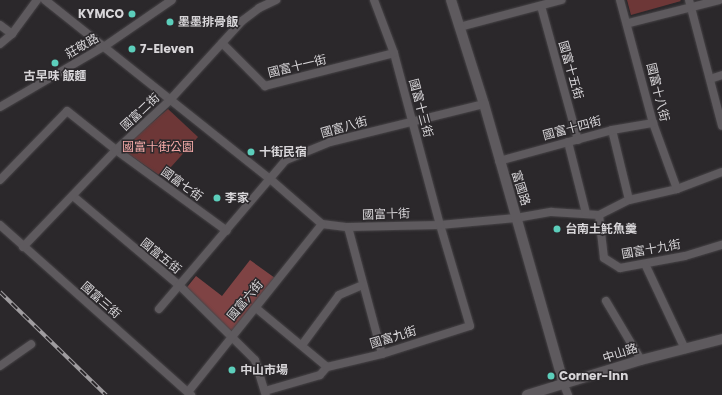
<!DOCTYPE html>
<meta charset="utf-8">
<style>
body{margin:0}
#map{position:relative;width:722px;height:395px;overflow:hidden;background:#2b282b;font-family:Poppins,"Noto Sans TC",sans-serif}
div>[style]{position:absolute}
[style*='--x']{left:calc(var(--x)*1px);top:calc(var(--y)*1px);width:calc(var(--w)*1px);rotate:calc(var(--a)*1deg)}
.green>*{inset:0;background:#6d3737}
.forest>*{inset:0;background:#7f4344}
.roads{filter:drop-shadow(0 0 1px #474447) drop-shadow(0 0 1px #474447)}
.street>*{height:8px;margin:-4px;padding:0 4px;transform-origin:4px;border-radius:4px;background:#5e5a5e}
.secondary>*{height:10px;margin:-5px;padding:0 5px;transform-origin:5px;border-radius:5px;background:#5e5a5e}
.rail>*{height:4px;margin-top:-2px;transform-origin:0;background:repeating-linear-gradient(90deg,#2b282b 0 8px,#9f9c9f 0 16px);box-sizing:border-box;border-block:1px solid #9f9c9f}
.dots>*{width:11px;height:11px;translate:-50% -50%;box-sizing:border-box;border:2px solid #2b282b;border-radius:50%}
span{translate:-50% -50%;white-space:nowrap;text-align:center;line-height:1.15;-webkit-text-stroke:3px #2b282b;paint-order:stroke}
.poi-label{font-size:12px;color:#d8d6d9;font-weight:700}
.right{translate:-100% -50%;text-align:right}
.left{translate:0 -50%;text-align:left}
.street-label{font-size:12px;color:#d8d6d9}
.park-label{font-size:12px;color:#f5aaa8}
</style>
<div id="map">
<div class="green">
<div style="clip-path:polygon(627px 0,680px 0,681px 1px,631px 15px)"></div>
<div style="clip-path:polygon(168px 109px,198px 137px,162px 177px,121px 149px)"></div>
</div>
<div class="forest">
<div style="clip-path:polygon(250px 260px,275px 278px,231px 333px,184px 291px,196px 276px,222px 296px)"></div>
</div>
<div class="roads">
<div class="street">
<div style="--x:45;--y:0;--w:286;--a:38.5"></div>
<div style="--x:269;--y:178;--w:70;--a:41"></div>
<div style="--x:322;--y:224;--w:26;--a:7"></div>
<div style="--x:348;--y:227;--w:92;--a:-1.2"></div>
<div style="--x:440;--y:225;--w:76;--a:-5.3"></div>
<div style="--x:516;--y:218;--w:36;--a:-10"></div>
<div style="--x:551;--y:212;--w:48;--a:3.6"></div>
<div style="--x:599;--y:215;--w:34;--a:-27"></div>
<div style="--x:629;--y:200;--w:49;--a:-12.9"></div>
<div style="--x:677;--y:189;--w:48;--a:-20.7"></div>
<div style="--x:620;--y:0;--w:127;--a:75"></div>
<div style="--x:653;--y:123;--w:70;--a:70"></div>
<div style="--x:689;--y:0;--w:130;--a:75.3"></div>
<div style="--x:541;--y:6;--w:139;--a:74.6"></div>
<div style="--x:629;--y:23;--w:93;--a:-14.3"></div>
<div style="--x:0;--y:25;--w:15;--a:37"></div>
<div style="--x:459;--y:27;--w:106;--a:-14.8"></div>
<div style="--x:222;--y:43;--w:61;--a:45"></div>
<div style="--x:265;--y:86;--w:133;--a:-14.3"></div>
<div style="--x:0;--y:44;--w:16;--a:-40"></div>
<div style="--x:12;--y:34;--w:42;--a:-53.7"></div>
<div style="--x:710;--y:79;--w:13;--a:-18"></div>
<div style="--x:0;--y:107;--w:121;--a:-30.2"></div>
<div style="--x:105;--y:46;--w:81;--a:-34.5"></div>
<div style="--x:612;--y:130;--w:72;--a:76.3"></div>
<div style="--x:568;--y:142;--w:73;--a:75.8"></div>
<div style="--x:499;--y:161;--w:117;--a:-15.3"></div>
<div style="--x:612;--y:130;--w:42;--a:-9.7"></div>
<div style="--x:0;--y:180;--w:96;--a:-45.8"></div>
<div style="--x:67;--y:111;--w:63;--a:38.5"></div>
<div style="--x:116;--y:150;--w:137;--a:36.1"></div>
<div style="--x:73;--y:196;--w:140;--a:40.1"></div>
<div style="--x:180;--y:286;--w:105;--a:44.6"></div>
<div style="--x:255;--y:360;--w:37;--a:73"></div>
<div style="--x:599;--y:215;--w:43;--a:83.4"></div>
<div style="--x:604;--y:258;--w:19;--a:32"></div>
<div style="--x:620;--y:268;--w:66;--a:-10.5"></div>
<div style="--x:685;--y:256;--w:39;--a:-17"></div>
<div style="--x:0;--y:225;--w:256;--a:41.7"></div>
<div style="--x:348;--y:227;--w:131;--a:75"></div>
<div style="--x:23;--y:247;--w:134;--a:-46.2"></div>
<div style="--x:116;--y:150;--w:72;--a:-42.8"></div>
<div style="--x:169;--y:101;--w:108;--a:-47.6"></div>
<div style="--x:242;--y:21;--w:21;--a:-37"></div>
<div style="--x:259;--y:8;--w:19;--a:-25"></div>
<div style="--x:645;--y:264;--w:94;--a:64.8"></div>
<div style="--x:606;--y:301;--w:69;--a:59.3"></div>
<div style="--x:256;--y:308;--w:92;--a:39.7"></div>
<div style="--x:159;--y:309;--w:196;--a:-49.6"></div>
<div style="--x:286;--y:160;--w:48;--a:-22.2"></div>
<div style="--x:330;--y:142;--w:159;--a:-13.9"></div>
<div style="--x:302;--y:345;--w:62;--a:-53.5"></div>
<div style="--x:339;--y:295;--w:26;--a:-23"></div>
<div style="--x:0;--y:366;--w:38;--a:-35"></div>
<div style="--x:564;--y:385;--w:11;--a:68"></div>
<div style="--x:265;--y:391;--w:57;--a:-16.2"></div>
<div style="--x:320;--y:375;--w:11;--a:-49"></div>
<div style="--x:327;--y:367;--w:57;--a:-13.3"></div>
<div style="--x:382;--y:354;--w:92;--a:-17.7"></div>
<div style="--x:470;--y:326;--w:105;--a:-106.5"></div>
<div style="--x:440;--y:225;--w:178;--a:-105"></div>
<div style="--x:394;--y:53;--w:57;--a:-110.7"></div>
<div style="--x:188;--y:392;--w:215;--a:-51.4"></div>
</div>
<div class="secondary">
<div style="--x:451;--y:0;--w:109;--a:72.4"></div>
<div style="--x:484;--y:104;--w:292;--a:74.1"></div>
<div style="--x:527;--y:395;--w:119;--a:-17.1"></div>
<div style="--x:641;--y:360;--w:84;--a:-14.5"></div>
</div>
</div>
<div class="rail">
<div style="--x:0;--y:292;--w:148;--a:44.2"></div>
</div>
<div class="dots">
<div style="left:132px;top:14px;background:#5ccebb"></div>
<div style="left:170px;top:22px;background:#5ccebb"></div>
<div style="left:132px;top:49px;background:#5ccebb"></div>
<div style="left:55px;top:63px;background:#5ccebb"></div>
<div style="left:251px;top:152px;background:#5ccebb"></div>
<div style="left:217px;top:198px;background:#5ccebb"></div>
<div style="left:557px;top:229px;background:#5ccebb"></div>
<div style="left:232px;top:370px;background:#5ccebb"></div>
<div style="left:551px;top:376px;background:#5ccebb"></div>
</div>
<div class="poi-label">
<span class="right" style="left:124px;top:14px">KYMCO</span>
<span class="left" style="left:178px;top:22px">墨墨排骨飯</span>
<span class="left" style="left:140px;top:49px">7-Eleven</span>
<span style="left:55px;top:76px">古早味 飯麵</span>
<span class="left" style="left:259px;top:152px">十街民宿</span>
<span class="left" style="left:225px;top:198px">李家</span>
<span class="left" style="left:565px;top:229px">台南土魠魚羹</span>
<span class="left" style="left:240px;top:370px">中山市場</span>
<span class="left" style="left:559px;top:376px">Corner-Inn</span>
</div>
<div class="street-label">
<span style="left:82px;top:46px;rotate:-30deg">莊敬路</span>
<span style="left:297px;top:66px;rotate:-14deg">國富十一街</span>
<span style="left:571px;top:70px;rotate:74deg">國富十五街</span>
<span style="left:658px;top:92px;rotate:76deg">國富十八街</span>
<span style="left:421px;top:108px;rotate:75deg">國富十三街</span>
<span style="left:140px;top:112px;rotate:-43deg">國富二街</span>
<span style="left:344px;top:127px;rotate:-16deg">國富八街</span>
<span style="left:572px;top:128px;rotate:-15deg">國富十四街</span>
<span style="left:182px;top:184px;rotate:36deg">國富七街</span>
<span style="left:521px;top:188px;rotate:73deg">富國路</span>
<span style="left:386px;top:214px;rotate:-2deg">國富十街</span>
<span style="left:651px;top:249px;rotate:-10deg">國富十九街</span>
<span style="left:161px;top:256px;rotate:39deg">國富五街</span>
<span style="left:101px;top:300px;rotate:41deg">國富三街</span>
<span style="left:245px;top:300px;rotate:-50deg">國富六街</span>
<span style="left:393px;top:337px;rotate:-17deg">國富九街</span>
<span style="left:620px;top:353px;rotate:-18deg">中山路</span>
</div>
<div class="park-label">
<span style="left:158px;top:147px">國富十街公園</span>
</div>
</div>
